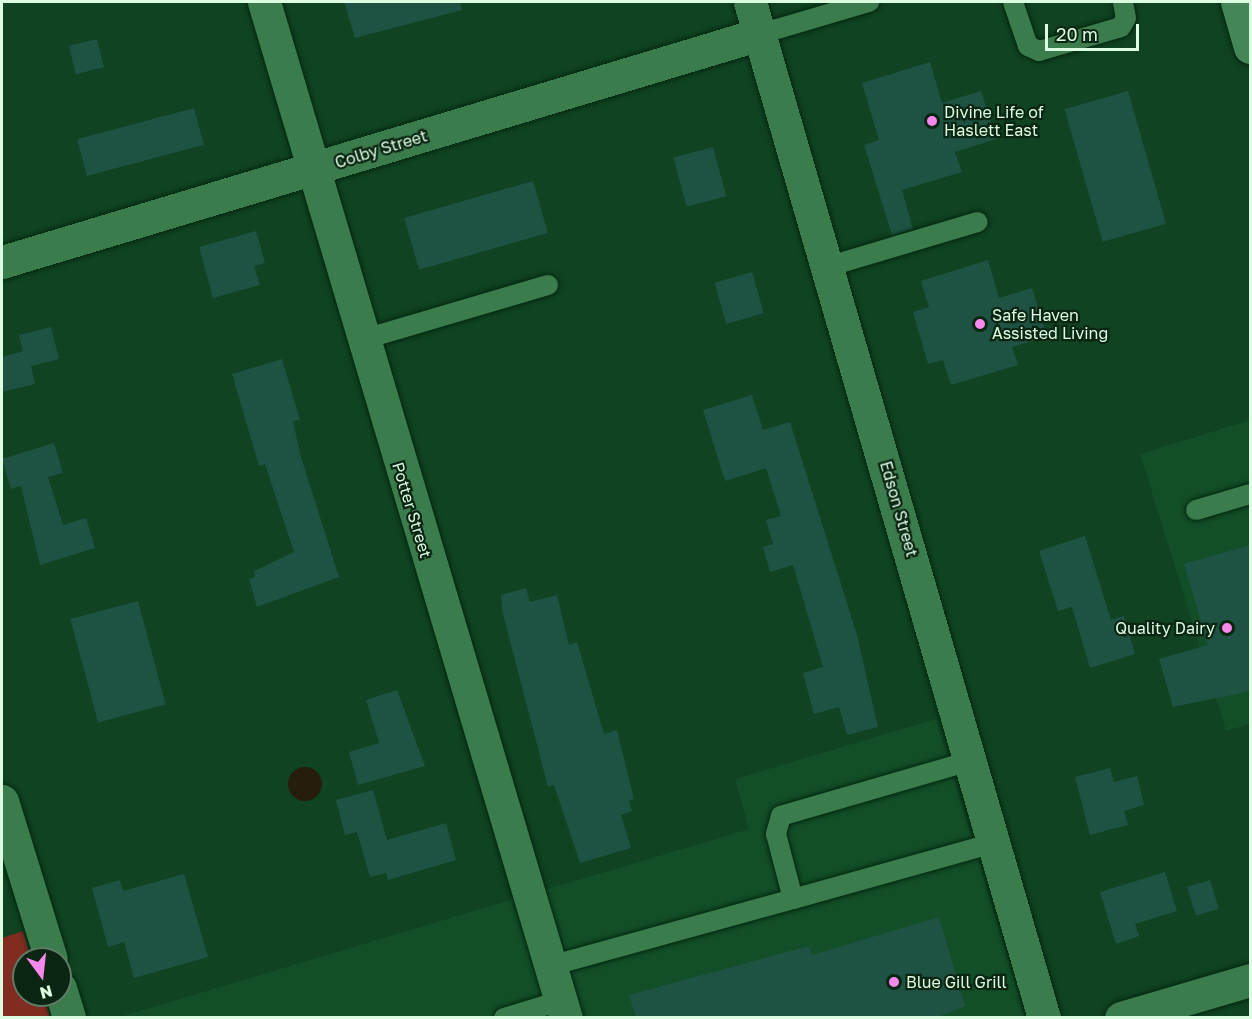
<!DOCTYPE html>
<style>
body{margin:0}
#map{position:relative;width:1252px;height:1019px;overflow:hidden;background:#0f4321;font-family:"Golos Text",sans-serif}
div>[style]{position:absolute}
[style*='--x']{left:calc(var(--x)*1px);top:calc(var(--y)*1px);width:calc(var(--w)*1px);rotate:calc(var(--a)*1deg)}
.built>*{inset:0;background:#124e27}
.green>*{inset:0;background:#802c20}
.water>*{inset:0;background:#251e0d}
.round{border-radius:50%}
.building>*{inset:0;background:#1e5344;transform-origin:0 0}
.roads{filter:drop-shadow(0 0 2px #03270f) drop-shadow(0 0 2px #03270f)}
.lane>*{height:20px;margin:-10px;padding:0 10px;transform-origin:10px;border-radius:10px;background:#3b7c4d}
.street>*{height:33px;margin:-16.5px;padding:0 16.5px;transform-origin:16.5px;border-radius:16.5px;background:#3b7c4d}
.secondary>*{height:33px;margin:-16.5px;padding:0 16.5px;transform-origin:16.5px;border-radius:16.5px;background:#458656}
.dots>*{width:16px;height:16px;translate:-50% -50%;box-sizing:border-box;border:3px solid #0a2512;border-radius:50%}
span{translate:-50% -50%;white-space:nowrap;text-align:center;line-height:1.15;-webkit-text-stroke:4.5px #0a2512;paint-order:stroke}
.poi-label{font-size:16px;color:#dcfde2}
.left{translate:0 -50%;text-align:left}
.right{translate:-100% -50%;text-align:right}
.street-label{font-size:16px;color:#dcfde2}
.frame{position:absolute;inset:0;border:3px solid #dcfde2;pointer-events:none}
.north{position:absolute;left:12px;top:947px;width:60px;height:60px;box-sizing:border-box;background:#0a2512;border:2px solid #5e7b65;border-radius:50%;rotate:165deg;font-size:16px;font-weight:700;line-height:24px;text-align:center;color:#dcfde2}
.north::after{content:'';display:block;margin:auto;width:21px;height:27px;background:#f788ec;clip-path:polygon(50% 0,100% 100%,50% 72%,0 100%)}
.scale{position:absolute;left:1045px;top:24px;width:94px;height:27px;box-sizing:border-box;border:3px solid #dcfde2;border-top:0;padding-left:8px;font-size:18px;line-height:21px;white-space:nowrap;color:#dcfde2;-webkit-text-stroke:4px #0a2512;paint-order:stroke}
</style>
<div id="map">
<div class="built">
<div style="clip-path:polygon(1250px 420px,1250px 724px,1226px 731px,1140px 454px)"></div>
<div style="clip-path:polygon(936px 719px,1025px 1017px,116px 1018px,749px 829px,735px 779px)"></div>
</div>
<div class="green">
<div style="clip-path:polygon(23px 931px,31px 959px,24px 959px,24px 995px,43px 995px,50px 1017px,2px 1017px,2px 938px)"></div>
</div>
<div class="water">
<div class="round" style="left:288px;top:767px;width:34px;height:34px"></div>
</div>
<div class="building">
<div style="clip-path:polygon(344px 2px,460px 2px,462px 10px,355px 38px)"></div>
<div style="left:97px;top:39px;width:29px;height:29px;rotate:76deg"></div>
<div style="clip-path:polygon(930px 62px,942px 103px,981px 91px,996px 139px,955px 152px,962px 172px,902px 190px,913px 229px,892px 235px,864px 145px,879px 140px,862px 83px)"></div>
<div style="left:1128px;top:91px;width:138px;height:66px;rotate:74deg"></div>
<div style="left:194px;top:108px;width:38px;height:121px;rotate:75deg"></div>
<div style="left:713px;top:147px;width:51px;height:41px;rotate:75deg"></div>
<div style="left:533px;top:181px;width:54px;height:134px;rotate:74deg"></div>
<div style="clip-path:polygon(256px 231px,265px 263px,254px 266px,260px 285px,213px 298px,199px 247px)"></div>
<div style="clip-path:polygon(988px 260px,999px 298px,1032px 288px,1047px 337px,1012px 347px,1018px 365px,951px 385px,943px 360px,928px 364px,913px 312px,929px 307px,921px 281px)"></div>
<div style="left:752px;top:272px;width:43px;height:39px;rotate:74deg"></div>
<div style="clip-path:polygon(51px 327px,59px 359px,31px 366px,35px 384px,2px 392px,2px 357px,23px 351px,19px 335px)"></div>
<div style="clip-path:polygon(282px 359px,300px 420px,293px 421px,300px 454px,339px 577px,257px 607px,249px 579px,255px 577px,254px 571px,294px 552px,265px 464px,259px 466px,232px 374px)"></div>
<div style="clip-path:polygon(752px 395px,763px 430px,790px 422px,857px 635px,878px 727px,847px 735px,839px 707px,814px 714px,803px 673px,823px 667px,793px 565px,770px 572px,763px 547px,773px 544px,766px 520px,781px 516px,766px 468px,725px 481px,703px 410px)"></div>
<div style="clip-path:polygon(54px 443px,63px 473px,48px 477px,63px 525px,86px 518px,95px 548px,40px 565px,21px 486px,11px 489px,2px 459px)"></div>
<div style="clip-path:polygon(1085px 536px,1111px 620px,1124px 616px,1135px 654px,1090px 668px,1072px 607px,1058px 611px,1039px 551px)"></div>
<div style="clip-path:polygon(1251px 545px,1251px 691px,1173px 707px,1159px 659px,1208px 645px,1184px 564px)"></div>
<div style="clip-path:polygon(526px 588px,530px 602px,557px 595px,569px 645px,577px 642px,604px 734px,617px 730px,634px 799px,629px 801px,632px 811px,621px 815px,631px 848px,580px 863px,554px 785px,548px 787px,502px 610px,501px 595px)"></div>
<div style="left:138px;top:601px;width:107px;height:70px;rotate:75deg"></div>
<div style="clip-path:polygon(397px 690px,425px 766px,358px 785px,349px 752px,379px 743px,366px 700px)"></div>
<div style="clip-path:polygon(1110px 768px,1114px 782px,1137px 776px,1144px 805px,1124px 811px,1128px 825px,1090px 835px,1075px 777px)"></div>
<div style="clip-path:polygon(373px 790px,387px 840px,446px 823px,456px 860px,388px 880px,386px 873px,370px 877px,357px 832px,345px 835px,336px 800px)"></div>
<div style="clip-path:polygon(1165px 872px,1177px 911px,1135px 924px,1139px 936px,1116px 944px,1100px 892px)"></div>
<div style="clip-path:polygon(184px 874px,208px 957px,134px 978px,124px 942px,108px 947px,92px 888px,120px 880px,123px 891px)"></div>
<div style="left:1210px;top:880px;width:30px;height:24px;rotate:73deg"></div>
<div style="clip-path:polygon(939px 917px,965px 1006px,938px 1017px,636px 1017px,629px 995px,809px 946px,812px 955px)"></div>
</div>
<div class="roads">
<div class="lane">
<div style="--x:1013;--y:2;--w:46;--a:71.2"></div>
<div style="--x:1028;--y:46;--w:12;--a:24"></div>
<div style="--x:1039;--y:51;--w:85;--a:-16.3"></div>
<div style="--x:1121;--y:27;--w:10;--a:-61"></div>
<div style="--x:1126;--y:18;--w:16;--a:-101"></div>
<div style="--x:760;--y:34;--w:114;--a:-16.4"></div>
<div style="--x:830;--y:266;--w:154;--a:-16.6"></div>
<div style="--x:361;--y:340;--w:195;--a:-16.4"></div>
<div style="--x:1196;--y:510;--w:56;--a:-16.5"></div>
<div style="--x:970;--y:761;--w:197;--a:163.8"></div>
<div style="--x:781;--y:816;--w:19;--a:106"></div>
<div style="--x:776;--y:834;--w:67;--a:75.3"></div>
<div style="--x:793;--y:899;--w:209;--a:-15.6"></div>
<div style="--x:550;--y:966;--w:252;--a:-15.4"></div>
<div style="--x:504;--y:1018;--w:59;--a:-16.9"></div>
</div>
<div class="street">
<div style="--x:264;--y:2;--w:1060;--a:73.45"></div>
<div style="--x:750;--y:2;--w:1058;--a:73.86"></div>
<div style="--x:2;--y:262;--w:792;--a:-16.74"></div>
<div style="--x:2;--y:801;--w:165;--a:72.8"></div>
<div style="--x:60;--y:988;--w:31;--a:73"></div>
<div style="--x:1121;--y:1018;--w:134;--a:-16.4"></div>
</div>
<div class="secondary">
<div style="--x:1237;--y:2;--w:47;--a:73.9"></div>
</div>
</div>
<div class="dots">
<div style="left:932px;top:121px;background:#f788ec"></div>
<div style="left:980px;top:324px;background:#f788ec"></div>
<div style="left:1227px;top:628px;background:#f788ec"></div>
<div style="left:894px;top:982px;background:#f788ec"></div>
</div>
<div class="poi-label">
<span class="left" style="left:944px;top:121px">Divine Life of<br>Haslett East</span>
<span class="left" style="left:992px;top:324px">Safe Haven<br>Assisted Living</span>
<span class="right" style="left:1215px;top:628px">Quality Dairy</span>
<span class="left" style="left:906px;top:982px">Blue Gill Grill</span>
</div>
<div class="street-label">
<span style="left:381px;top:149px;rotate:-17deg">Colby Street</span>
<span style="left:899px;top:509px;rotate:74deg">Edson Street</span>
<span style="left:412px;top:510px;rotate:73deg">Potter Street</span>
</div>
<div class="frame"></div>
<div class="north">N</div>
<div class="scale">20 m</div>
</div>
